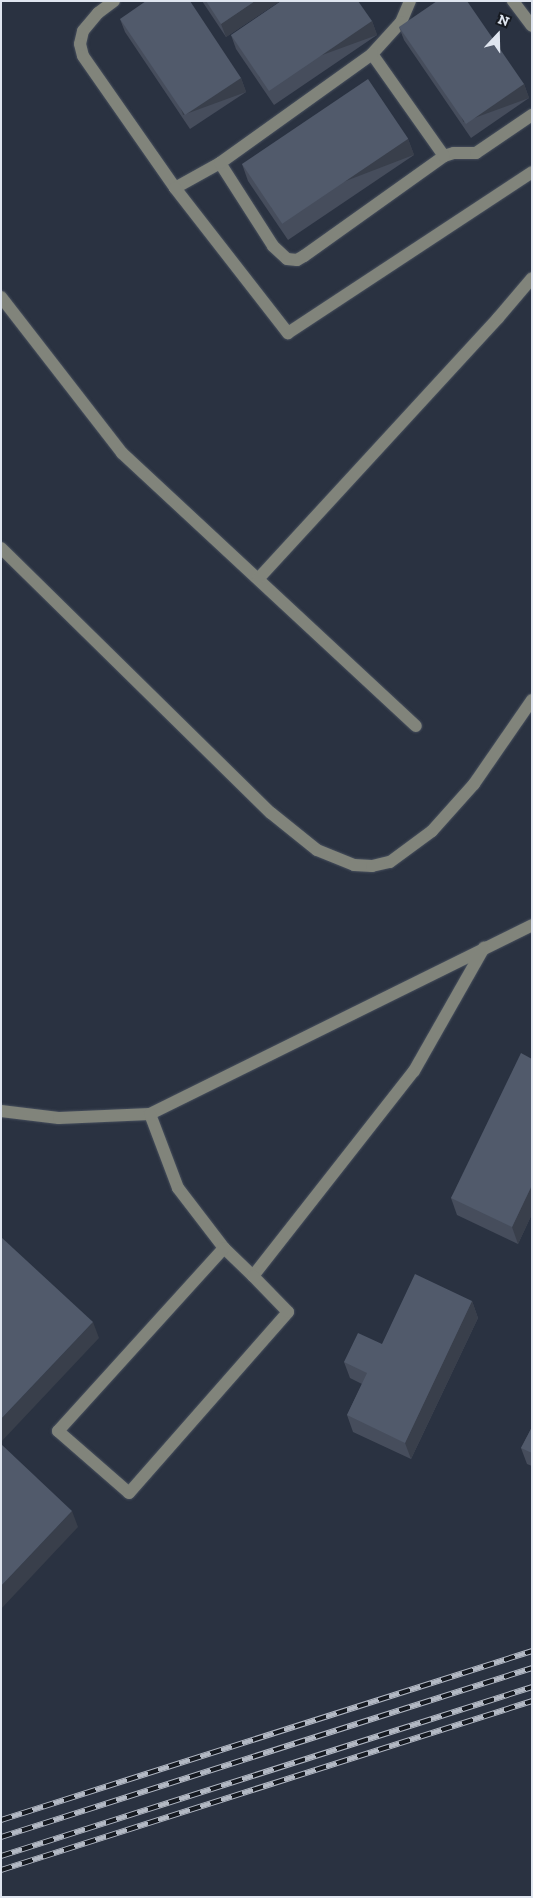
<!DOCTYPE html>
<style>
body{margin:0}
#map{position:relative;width:533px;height:1898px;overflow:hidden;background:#2a3241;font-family:"Zilla Slab",serif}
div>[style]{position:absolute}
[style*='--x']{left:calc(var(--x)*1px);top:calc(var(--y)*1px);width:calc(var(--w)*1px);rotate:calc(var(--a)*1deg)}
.roads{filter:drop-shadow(0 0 1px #474f5d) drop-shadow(0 0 1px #474f5d)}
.minor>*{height:12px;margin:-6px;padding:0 6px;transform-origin:6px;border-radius:6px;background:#81847b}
.rail>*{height:5.5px;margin-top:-2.75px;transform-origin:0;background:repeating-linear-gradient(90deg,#161a21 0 11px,#b3b9c4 0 22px);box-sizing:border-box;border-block:1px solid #b3b9c4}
.wall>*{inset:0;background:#464d5c}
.shaded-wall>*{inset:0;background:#393f4b;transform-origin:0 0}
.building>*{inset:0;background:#515a6b;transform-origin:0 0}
span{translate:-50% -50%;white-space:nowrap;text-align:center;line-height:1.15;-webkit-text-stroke:4px #161a21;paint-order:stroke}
.frame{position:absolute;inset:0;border:2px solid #dfe5ef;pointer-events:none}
.north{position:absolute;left:473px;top:10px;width:50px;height:50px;-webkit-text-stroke:4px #161a21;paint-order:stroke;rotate:21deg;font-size:14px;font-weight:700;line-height:20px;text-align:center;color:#dfe5ef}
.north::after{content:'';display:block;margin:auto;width:18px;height:22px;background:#dfe5ef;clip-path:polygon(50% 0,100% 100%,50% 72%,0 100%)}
</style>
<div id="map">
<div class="roads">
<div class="minor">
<div style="--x:114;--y:1;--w:20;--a:143"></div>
<div style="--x:98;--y:13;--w:23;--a:130"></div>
<div style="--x:83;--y:31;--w:13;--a:103"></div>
<div style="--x:80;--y:44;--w:12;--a:76"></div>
<div style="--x:83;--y:56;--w:161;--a:55.1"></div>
<div style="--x:175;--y:188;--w:51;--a:-29.1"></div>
<div style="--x:220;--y:163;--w:98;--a:57.4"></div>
<div style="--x:273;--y:246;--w:19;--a:43"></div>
<div style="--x:287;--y:259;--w:10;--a:6"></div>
<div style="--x:297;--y:260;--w:8;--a:-30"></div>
<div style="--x:304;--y:256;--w:172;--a:-35.5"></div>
<div style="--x:444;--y:156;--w:10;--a:-17"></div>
<div style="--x:454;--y:153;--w:22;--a:0"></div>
<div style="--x:476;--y:153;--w:68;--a:-34.2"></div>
<div style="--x:410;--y:1;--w:23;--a:113"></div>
<div style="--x:401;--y:22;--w:43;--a:132.2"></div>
<div style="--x:372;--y:54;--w:125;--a:54.8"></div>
<div style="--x:513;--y:1;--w:31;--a:53"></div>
<div style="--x:220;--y:163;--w:187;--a:-35.6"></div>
<div style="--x:175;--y:188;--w:184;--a:52.1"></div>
<div style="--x:288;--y:333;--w:292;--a:-33.4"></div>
<div style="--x:1;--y:297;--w:197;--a:52.2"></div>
<div style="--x:122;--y:453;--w:401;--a:42.9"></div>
<div style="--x:1;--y:548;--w:378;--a:44.5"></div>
<div style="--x:271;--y:813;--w:59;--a:38.8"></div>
<div style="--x:317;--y:850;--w:40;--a:22"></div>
<div style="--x:354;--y:865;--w:18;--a:3"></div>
<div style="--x:372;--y:866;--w:18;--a:-13"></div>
<div style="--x:390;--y:862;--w:52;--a:-36.4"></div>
<div style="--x:432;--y:831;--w:63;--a:-48.2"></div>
<div style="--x:474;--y:784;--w:102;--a:-55.4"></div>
<div style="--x:259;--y:578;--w:353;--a:-47.4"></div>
<div style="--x:498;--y:318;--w:52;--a:-49.6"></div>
<div style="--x:1;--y:1111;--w:58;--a:6.9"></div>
<div style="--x:59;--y:1118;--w:91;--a:-2.5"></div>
<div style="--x:150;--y:1114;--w:426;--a:-26.3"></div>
<div style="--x:150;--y:1114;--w:79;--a:69.3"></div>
<div style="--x:178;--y:1188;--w:76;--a:52.5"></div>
<div style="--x:224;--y:1248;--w:40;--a:44"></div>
<div style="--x:253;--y:1276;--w:261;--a:-51.9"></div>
<div style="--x:414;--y:1071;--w:142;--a:-60.4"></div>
<div style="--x:224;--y:1248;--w:247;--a:132.2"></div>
<div style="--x:58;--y:1431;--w:94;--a:41.1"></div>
<div style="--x:129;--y:1493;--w:241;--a:-48.7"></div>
<div style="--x:288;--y:1312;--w:50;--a:-134.2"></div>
</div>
</div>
<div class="rail">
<div style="--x:1;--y:1820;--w:557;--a:-17.65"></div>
<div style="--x:1;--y:1837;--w:557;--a:-17.65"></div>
<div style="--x:1;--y:1856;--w:557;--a:-17.65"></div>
<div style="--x:1;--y:1870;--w:557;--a:-17.65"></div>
</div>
<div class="wall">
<div style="clip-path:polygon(202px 1px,280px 1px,226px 37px)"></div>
<div style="clip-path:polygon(120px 19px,241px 78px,246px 92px,190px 129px,125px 32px)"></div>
<div style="clip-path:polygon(372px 21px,377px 35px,274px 105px,236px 49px,231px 35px)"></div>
<div style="clip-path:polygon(399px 27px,524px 84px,529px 98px,471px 138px,404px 40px)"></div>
<div style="clip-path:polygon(408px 139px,414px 155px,288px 240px,248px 181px,242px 164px)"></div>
<div style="clip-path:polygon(532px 1059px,532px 1214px,518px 1244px,457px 1215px,451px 1198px)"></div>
<div style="clip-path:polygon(472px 1301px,478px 1318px,411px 1459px,353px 1432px,347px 1415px,362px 1384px,350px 1378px,344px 1362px)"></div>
<div style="clip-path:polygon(532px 1427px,532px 1466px,527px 1464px,521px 1448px)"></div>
</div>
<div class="shaded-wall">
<div style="clip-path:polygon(255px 1px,280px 1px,226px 37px,221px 24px)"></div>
<div style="left:372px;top:21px;width:15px;height:125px;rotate:70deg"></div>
<div style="left:241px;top:78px;width:15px;height:67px;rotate:70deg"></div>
<div style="left:524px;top:84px;width:15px;height:70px;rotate:70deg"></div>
<div style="left:408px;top:139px;width:17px;height:152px;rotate:69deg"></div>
<div style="clip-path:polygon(532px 1185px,532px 1214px,518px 1244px,512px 1227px)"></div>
<div style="clip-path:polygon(472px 1301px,478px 1318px,411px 1459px,405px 1443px)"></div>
<div style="clip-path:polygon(93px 1322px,99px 1338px,1px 1442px,1px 1419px)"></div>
<div style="clip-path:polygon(72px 1511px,78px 1527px,1px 1609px,1px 1586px)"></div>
</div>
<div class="building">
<div style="clip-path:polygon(146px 1px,190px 1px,241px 78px,185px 115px,120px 19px)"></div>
<div style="clip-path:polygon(206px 1px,255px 1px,221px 24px)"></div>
<div style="clip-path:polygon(281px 1px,358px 1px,372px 21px,269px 91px,231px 35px)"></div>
<div style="clip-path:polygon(437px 1px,467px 1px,524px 84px,466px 124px,399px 27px)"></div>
<div style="left:368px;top:79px;width:72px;height:152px;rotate:56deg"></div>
<div style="clip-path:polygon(521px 1053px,532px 1059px,532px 1185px,512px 1227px,451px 1198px)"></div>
<div style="clip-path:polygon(1px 1237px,93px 1322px,1px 1419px)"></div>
<div style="clip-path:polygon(415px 1274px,472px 1301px,405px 1443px,347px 1415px,367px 1373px,344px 1362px,358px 1333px,382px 1344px)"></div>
<div style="clip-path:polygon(532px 1427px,532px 1453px,521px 1448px)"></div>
<div style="clip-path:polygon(1px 1444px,72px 1511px,1px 1586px)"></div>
</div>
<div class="frame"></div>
<div class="north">N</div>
</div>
